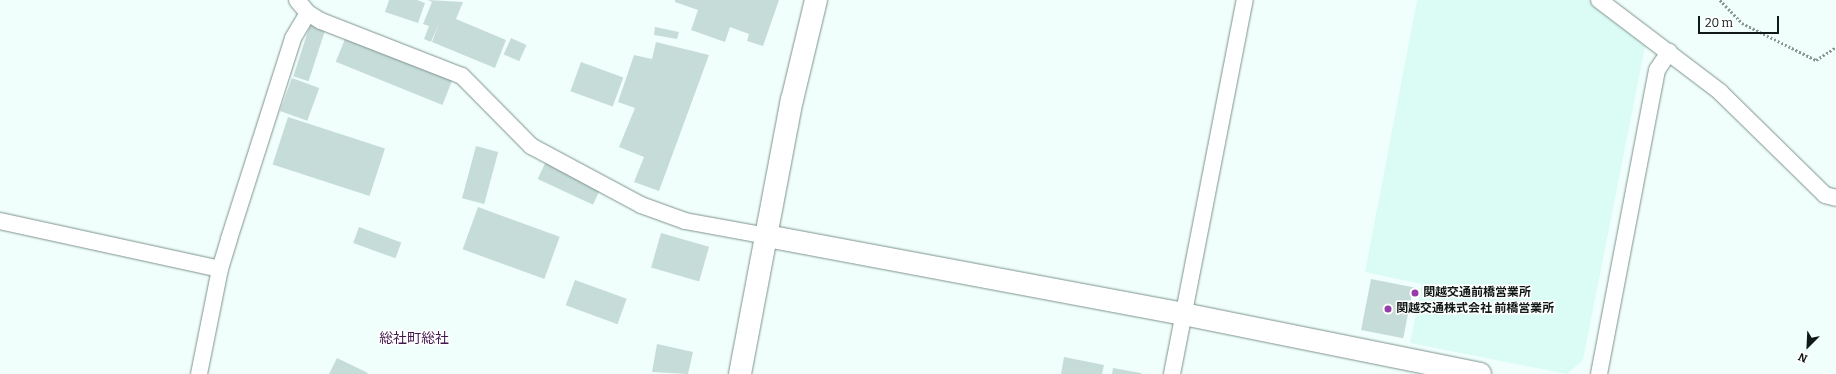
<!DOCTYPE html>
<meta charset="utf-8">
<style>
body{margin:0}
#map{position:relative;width:1836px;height:374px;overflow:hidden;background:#f1fffc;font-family:Bitter,"Noto Sans JP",serif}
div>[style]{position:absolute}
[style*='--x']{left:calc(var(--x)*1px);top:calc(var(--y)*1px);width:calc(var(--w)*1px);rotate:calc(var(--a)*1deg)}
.built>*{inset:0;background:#dbfbf5}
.building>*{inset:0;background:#c6dcd8;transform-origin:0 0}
.path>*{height:2.5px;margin-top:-1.25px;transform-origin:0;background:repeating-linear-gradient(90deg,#8c9795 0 2px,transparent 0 4px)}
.roads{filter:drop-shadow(0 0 1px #7d928e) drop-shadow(0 0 1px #7d928e)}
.lane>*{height:16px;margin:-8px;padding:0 8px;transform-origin:8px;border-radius:8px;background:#fff}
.street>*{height:22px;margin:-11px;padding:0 11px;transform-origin:11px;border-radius:11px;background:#fff}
.secondary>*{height:22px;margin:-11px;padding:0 11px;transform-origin:11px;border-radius:11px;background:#fff}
.dots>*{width:11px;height:11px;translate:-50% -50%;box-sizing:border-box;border:2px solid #fff;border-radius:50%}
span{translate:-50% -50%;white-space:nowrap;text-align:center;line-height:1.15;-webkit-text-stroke:3px #fff;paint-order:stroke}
.poi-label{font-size:12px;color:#111917;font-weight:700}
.left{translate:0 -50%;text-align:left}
.quarter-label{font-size:14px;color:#441a4e}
.north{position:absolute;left:1788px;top:326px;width:40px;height:40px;-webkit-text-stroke:3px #fff;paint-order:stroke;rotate:204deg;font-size:11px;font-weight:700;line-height:16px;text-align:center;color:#111917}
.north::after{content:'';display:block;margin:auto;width:14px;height:18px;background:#111917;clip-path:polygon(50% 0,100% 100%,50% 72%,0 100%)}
.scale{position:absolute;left:1698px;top:16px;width:81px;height:18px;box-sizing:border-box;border:2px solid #111917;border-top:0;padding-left:5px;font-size:12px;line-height:14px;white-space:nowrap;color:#111917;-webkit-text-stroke:3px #fff;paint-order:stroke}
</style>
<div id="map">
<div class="built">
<div style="clip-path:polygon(1417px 0,1588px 0,1646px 42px,1583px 360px,1567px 374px,1410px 343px,1422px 284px,1365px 272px)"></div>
</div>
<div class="building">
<div style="clip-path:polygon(389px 0,417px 0,425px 3px,418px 23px,385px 12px)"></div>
<div style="clip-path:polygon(428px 0,463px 2px,456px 19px,506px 40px,495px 68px,432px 42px,439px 23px,431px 42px,424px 39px,429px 26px,423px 24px,432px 2px)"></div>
<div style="clip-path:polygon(675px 0,779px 0,763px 46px,747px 41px,749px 34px,730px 27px,725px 42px,691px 30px,698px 10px,675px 2px)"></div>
<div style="left:310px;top:25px;width:16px;height:54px;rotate:18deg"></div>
<div style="clip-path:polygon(655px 27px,679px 32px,677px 39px,654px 35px)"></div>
<div style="left:347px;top:34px;width:115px;height:30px;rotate:22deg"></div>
<div style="left:511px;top:38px;width:17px;height:18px;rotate:24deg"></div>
<div style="clip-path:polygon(656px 42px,709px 55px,659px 191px,634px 182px,644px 157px,619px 147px,635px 108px,618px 102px,634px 55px,652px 59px)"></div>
<div style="left:581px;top:62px;width:45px;height:31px;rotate:20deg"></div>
<div style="left:292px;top:78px;width:29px;height:35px;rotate:20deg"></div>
<div style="left:288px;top:117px;width:102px;height:50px;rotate:18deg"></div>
<div style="left:476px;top:146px;width:23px;height:54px;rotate:15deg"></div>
<div style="left:547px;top:159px;width:61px;height:22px;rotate:25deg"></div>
<div style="left:478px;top:207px;width:87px;height:45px;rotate:20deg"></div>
<div style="left:359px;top:227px;width:45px;height:17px;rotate:20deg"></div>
<div style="left:661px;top:233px;width:50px;height:36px;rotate:16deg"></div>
<div style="left:1371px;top:279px;width:43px;height:52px;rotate:11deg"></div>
<div style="left:575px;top:280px;width:55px;height:27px;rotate:20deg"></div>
<div style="clip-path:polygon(657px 344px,693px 352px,688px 374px,652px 372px)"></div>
<div style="clip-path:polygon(1064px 357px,1104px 365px,1102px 374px,1061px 374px)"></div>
<div style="clip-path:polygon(337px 358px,368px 373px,367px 374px,329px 374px)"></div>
<div style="clip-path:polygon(1113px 368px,1141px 373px,1141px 374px,1112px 374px)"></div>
</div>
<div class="path">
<div style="--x:1720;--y:0;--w:32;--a:46"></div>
<div style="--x:1742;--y:23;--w:83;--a:26.6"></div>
<div style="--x:1816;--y:60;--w:24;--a:-33"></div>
</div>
<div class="roads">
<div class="lane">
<div style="--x:297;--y:0;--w:17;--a:50"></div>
<div style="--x:308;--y:13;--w:15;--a:32"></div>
<div style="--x:321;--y:21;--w:151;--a:21.3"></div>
<div style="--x:462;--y:76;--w:98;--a:45.4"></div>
<div style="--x:531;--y:146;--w:125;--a:28.2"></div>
<div style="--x:641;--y:205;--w:47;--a:20"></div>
<div style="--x:685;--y:221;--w:83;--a:10.4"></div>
<div style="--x:1599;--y:0;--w:152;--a:37.2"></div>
<div style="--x:1720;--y:92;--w:147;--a:44.4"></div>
<div style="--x:1825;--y:195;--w:11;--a:15"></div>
<div style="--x:0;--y:221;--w:225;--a:12.3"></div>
<div style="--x:199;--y:374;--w:107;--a:-78.7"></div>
<div style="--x:220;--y:269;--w:31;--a:-73"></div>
<div style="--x:229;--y:239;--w:211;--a:-72.3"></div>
<div style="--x:293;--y:38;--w:29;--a:-59"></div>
<div style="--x:1172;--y:374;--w:381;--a:-79"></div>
<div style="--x:1599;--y:374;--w:309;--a:-79.2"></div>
<div style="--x:1657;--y:70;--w:22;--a:-56"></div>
</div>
<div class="street">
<div style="--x:767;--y:236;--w:423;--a:10.6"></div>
<div style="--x:1183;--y:314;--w:303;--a:11.4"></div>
</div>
<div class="secondary">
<div style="--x:740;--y:374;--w:279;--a:-79.3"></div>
<div style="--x:792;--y:100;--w:103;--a:-76.5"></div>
</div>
</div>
<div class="dots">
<div style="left:1415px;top:293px;background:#953da9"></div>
<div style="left:1388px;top:309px;background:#953da9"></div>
</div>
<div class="poi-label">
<span class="left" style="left:1423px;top:293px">関越交通前橋営業所</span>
<span class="left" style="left:1396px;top:309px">関越交通株式会社 前橋営業所</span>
</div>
<div class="quarter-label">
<span style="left:414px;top:339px">総社町総社</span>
</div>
<div class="north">N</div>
<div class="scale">20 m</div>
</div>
